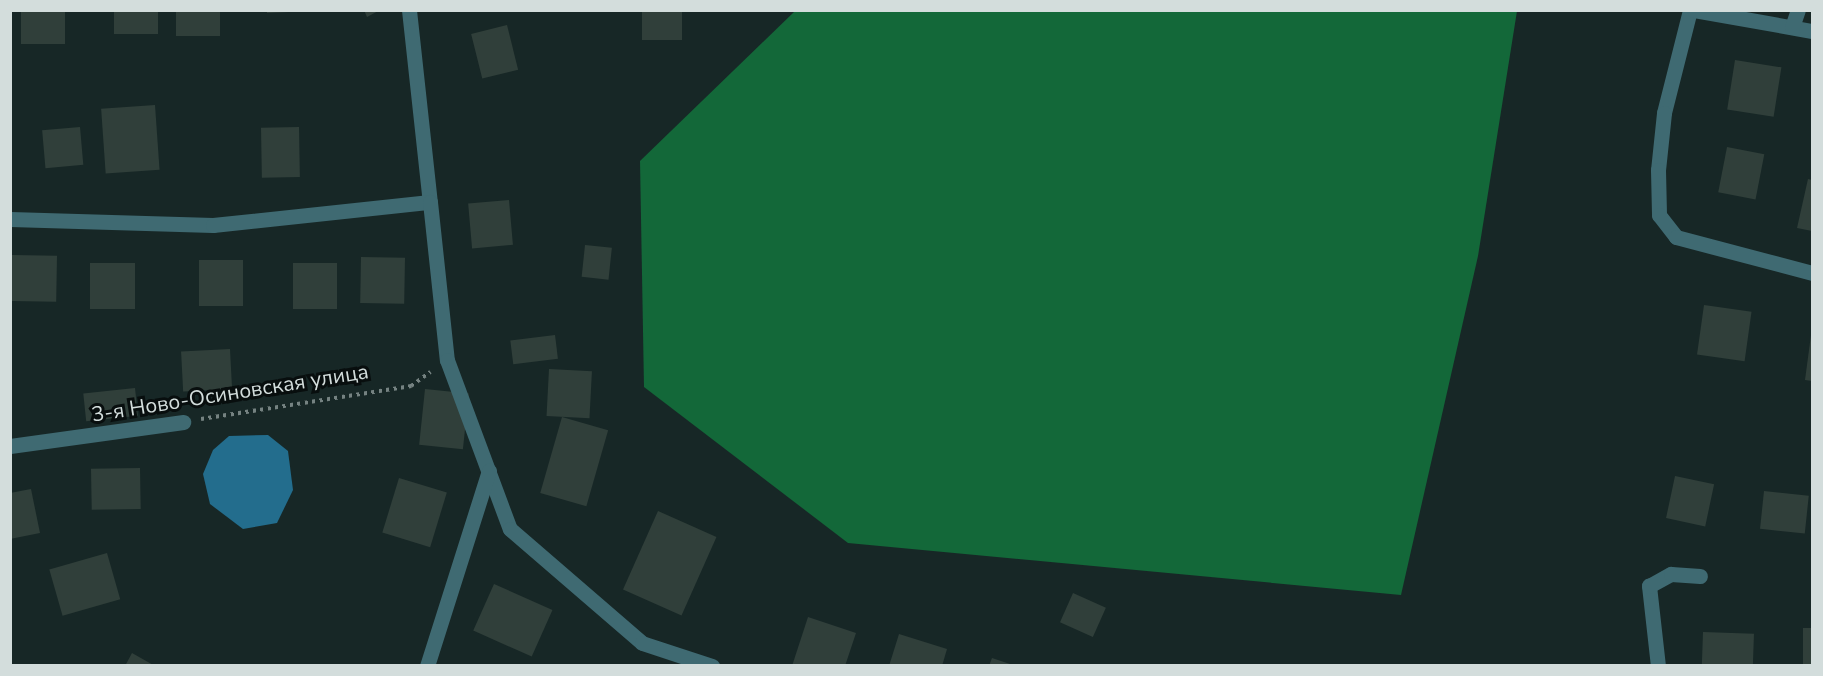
<!DOCTYPE html>
<meta charset="utf-8">
<style>
body{margin:0}
#map{position:relative;width:1823px;height:676px;overflow:hidden;background:#172726;font-family:"Nunito Sans",sans-serif}
div>[style]{position:absolute}
[style*='--x']{left:calc(var(--x)*1px);top:calc(var(--y)*1px);width:calc(var(--w)*1px);rotate:calc(var(--a)*1deg)}
.forest>*{inset:0;background:#136839}
.water>*{inset:0;background:#236d8d}
.building>*{inset:0;background:#303f3a;transform-origin:0 0}
.path>*{height:4px;margin-top:-2px;transform-origin:0;background:repeating-linear-gradient(90deg,#758281 0 3px,transparent 0 7.5px)}
.minor>*{height:15px;margin:-7.5px;padding:0 7.5px;transform-origin:7.5px;border-radius:7.5px;background:#3f6a72}
span{translate:-50% -50%;white-space:nowrap;text-align:center;line-height:1.15;-webkit-text-stroke:6px #080e0e;paint-order:stroke}
.street-label{font-size:21px;color:#d3dddc}
.frame{position:absolute;inset:0;border:12px solid #d3dddc;pointer-events:none}
</style>
<div id="map">
<div class="forest">
<div style="clip-path:polygon(795px 11px,1517px 11px,1478px 256px,1401px 595px,848px 543px,644px 387px,640px 161px)"></div>
</div>
<div class="water">
<div style="clip-path:polygon(268px 435px,288px 451px,293px 490px,277px 523px,243px 529px,210px 504px,203px 474px,213px 450px,229px 436px)"></div>
</div>
<div class="building">
<div style="left:21px;top:10px;width:44px;height:34px"></div>
<div style="left:114px;top:10px;width:44px;height:24px"></div>
<div style="left:176px;top:10px;width:44px;height:26px"></div>
<div style="clip-path:polygon(267px 10px,289px 10px,289px 12px,267px 13px)"></div>
<div style="clip-path:polygon(364px 10px,380px 10px,367px 17px)"></div>
<div style="left:642px;top:10px;width:40px;height:30px"></div>
<div style="left:507px;top:25px;width:46px;height:37px;rotate:76deg"></div>
<div style="left:1735px;top:60px;width:47px;height:50px;rotate:9deg"></div>
<div style="left:155px;top:105px;width:65px;height:54px;rotate:86deg"></div>
<div style="left:80px;top:127px;width:38px;height:38px;rotate:85deg"></div>
<div style="left:299px;top:127px;width:50px;height:38px;rotate:89deg"></div>
<div style="left:1727px;top:147px;width:38px;height:46px;rotate:11deg"></div>
<div style="clip-path:polygon(1808px 179px,1812px 180px,1812px 231px,1797px 228px)"></div>
<div style="left:509px;top:200px;width:45px;height:41px;rotate:85deg"></div>
<div style="left:585px;top:245px;width:27px;height:32px;rotate:6deg"></div>
<div style="left:12px;top:255px;width:45px;height:46px;rotate:1deg"></div>
<div style="left:361px;top:257px;width:44px;height:46px;rotate:1deg"></div>
<div style="left:199px;top:260px;width:44px;height:46px"></div>
<div style="left:90px;top:263px;width:45px;height:46px"></div>
<div style="left:293px;top:263px;width:44px;height:46px"></div>
<div style="left:1704px;top:305px;width:48px;height:50px;rotate:8deg"></div>
<div style="left:555px;top:335px;width:24px;height:45px;rotate:83deg"></div>
<div style="clip-path:polygon(1811px 335px,1812px 335px,1812px 381px,1805px 380px)"></div>
<div style="left:230px;top:349px;width:40px;height:49px;rotate:87deg"></div>
<div style="left:549px;top:369px;width:43px;height:47px;rotate:3deg"></div>
<div style="left:135px;top:388px;width:28px;height:52px;rotate:84deg"></div>
<div style="left:425px;top:389px;width:44px;height:56px;rotate:6deg"></div>
<div style="left:562px;top:417px;width:48px;height:79px;rotate:16deg"></div>
<div style="left:140px;top:468px;width:41px;height:49px;rotate:89deg"></div>
<div style="left:1675px;top:476px;width:40px;height:43px;rotate:12deg"></div>
<div style="left:399px;top:478px;width:50px;height:57px;rotate:17deg"></div>
<div style="clip-path:polygon(31px 489px,40px 533px,10px 539px,10px 493px)"></div>
<div style="left:1764px;top:491px;width:45px;height:38px;rotate:6deg"></div>
<div style="left:658px;top:511px;width:64px;height:86px;rotate:24deg"></div>
<div style="left:107px;top:553px;width:48px;height:60px;rotate:74deg"></div>
<div style="left:494px;top:584px;width:64px;height:51px;rotate:24deg"></div>
<div style="left:1073px;top:593px;width:36px;height:32px;rotate:24deg"></div>
<div style="clip-path:polygon(808px 617px,856px 633px,845px 666px,792px 666px)"></div>
<div style="left:1803px;top:628px;width:9px;height:38px"></div>
<div style="left:1703px;top:632px;width:51px;height:34px;rotate:2deg"></div>
<div style="clip-path:polygon(899px 634px,947px 649px,942px 666px,889px 666px)"></div>
<div style="clip-path:polygon(132px 653px,155px 666px,125px 666px)"></div>
<div style="clip-path:polygon(992px 658px,1013px 665px,1013px 666px,989px 666px)"></div>
</div>
<div class="path">
<div style="--x:201;--y:419;--w:213;--a:-8.9"></div>
<div style="--x:411;--y:386;--w:24;--a:-36"></div>
</div>
<div class="minor">
<div style="--x:409;--y:10;--w:193;--a:83.8"></div>
<div style="--x:1690;--y:10;--w:106;--a:104.2"></div>
<div style="--x:1664;--y:113;--w:57;--a:96"></div>
<div style="--x:1658;--y:170;--w:45;--a:88.7"></div>
<div style="--x:1659;--y:215;--w:28;--a:52"></div>
<div style="--x:1676;--y:237;--w:141;--a:14.8"></div>
<div style="--x:1694;--y:10;--w:120;--a:10.1"></div>
<div style="--x:1792;--y:27;--w:18;--a:-71"></div>
<div style="--x:10;--y:219;--w:203;--a:1.7"></div>
<div style="--x:213;--y:225;--w:218;--a:-6.1"></div>
<div style="--x:430;--y:202;--w:159;--a:83.9"></div>
<div style="--x:447;--y:360;--w:180;--a:69.6"></div>
<div style="--x:510;--y:529;--w:174;--a:40.8"></div>
<div style="--x:642;--y:643;--w:74;--a:18.2"></div>
<div style="--x:10;--y:446;--w:175;--a:-7.9"></div>
<div style="--x:427;--y:666;--w:205;--a:-72.4"></div>
<div style="--x:1658;--y:666;--w:81;--a:-96.4"></div>
<div style="--x:1649;--y:586;--w:25;--a:-29"></div>
<div style="--x:1671;--y:574;--w:29;--a:4"></div>
</div>
<div class="street-label">
<span style="left:230px;top:393px;rotate:-9deg">3-я Ново-Осиновская улица</span>
</div>
<div class="frame"></div>
</div>
